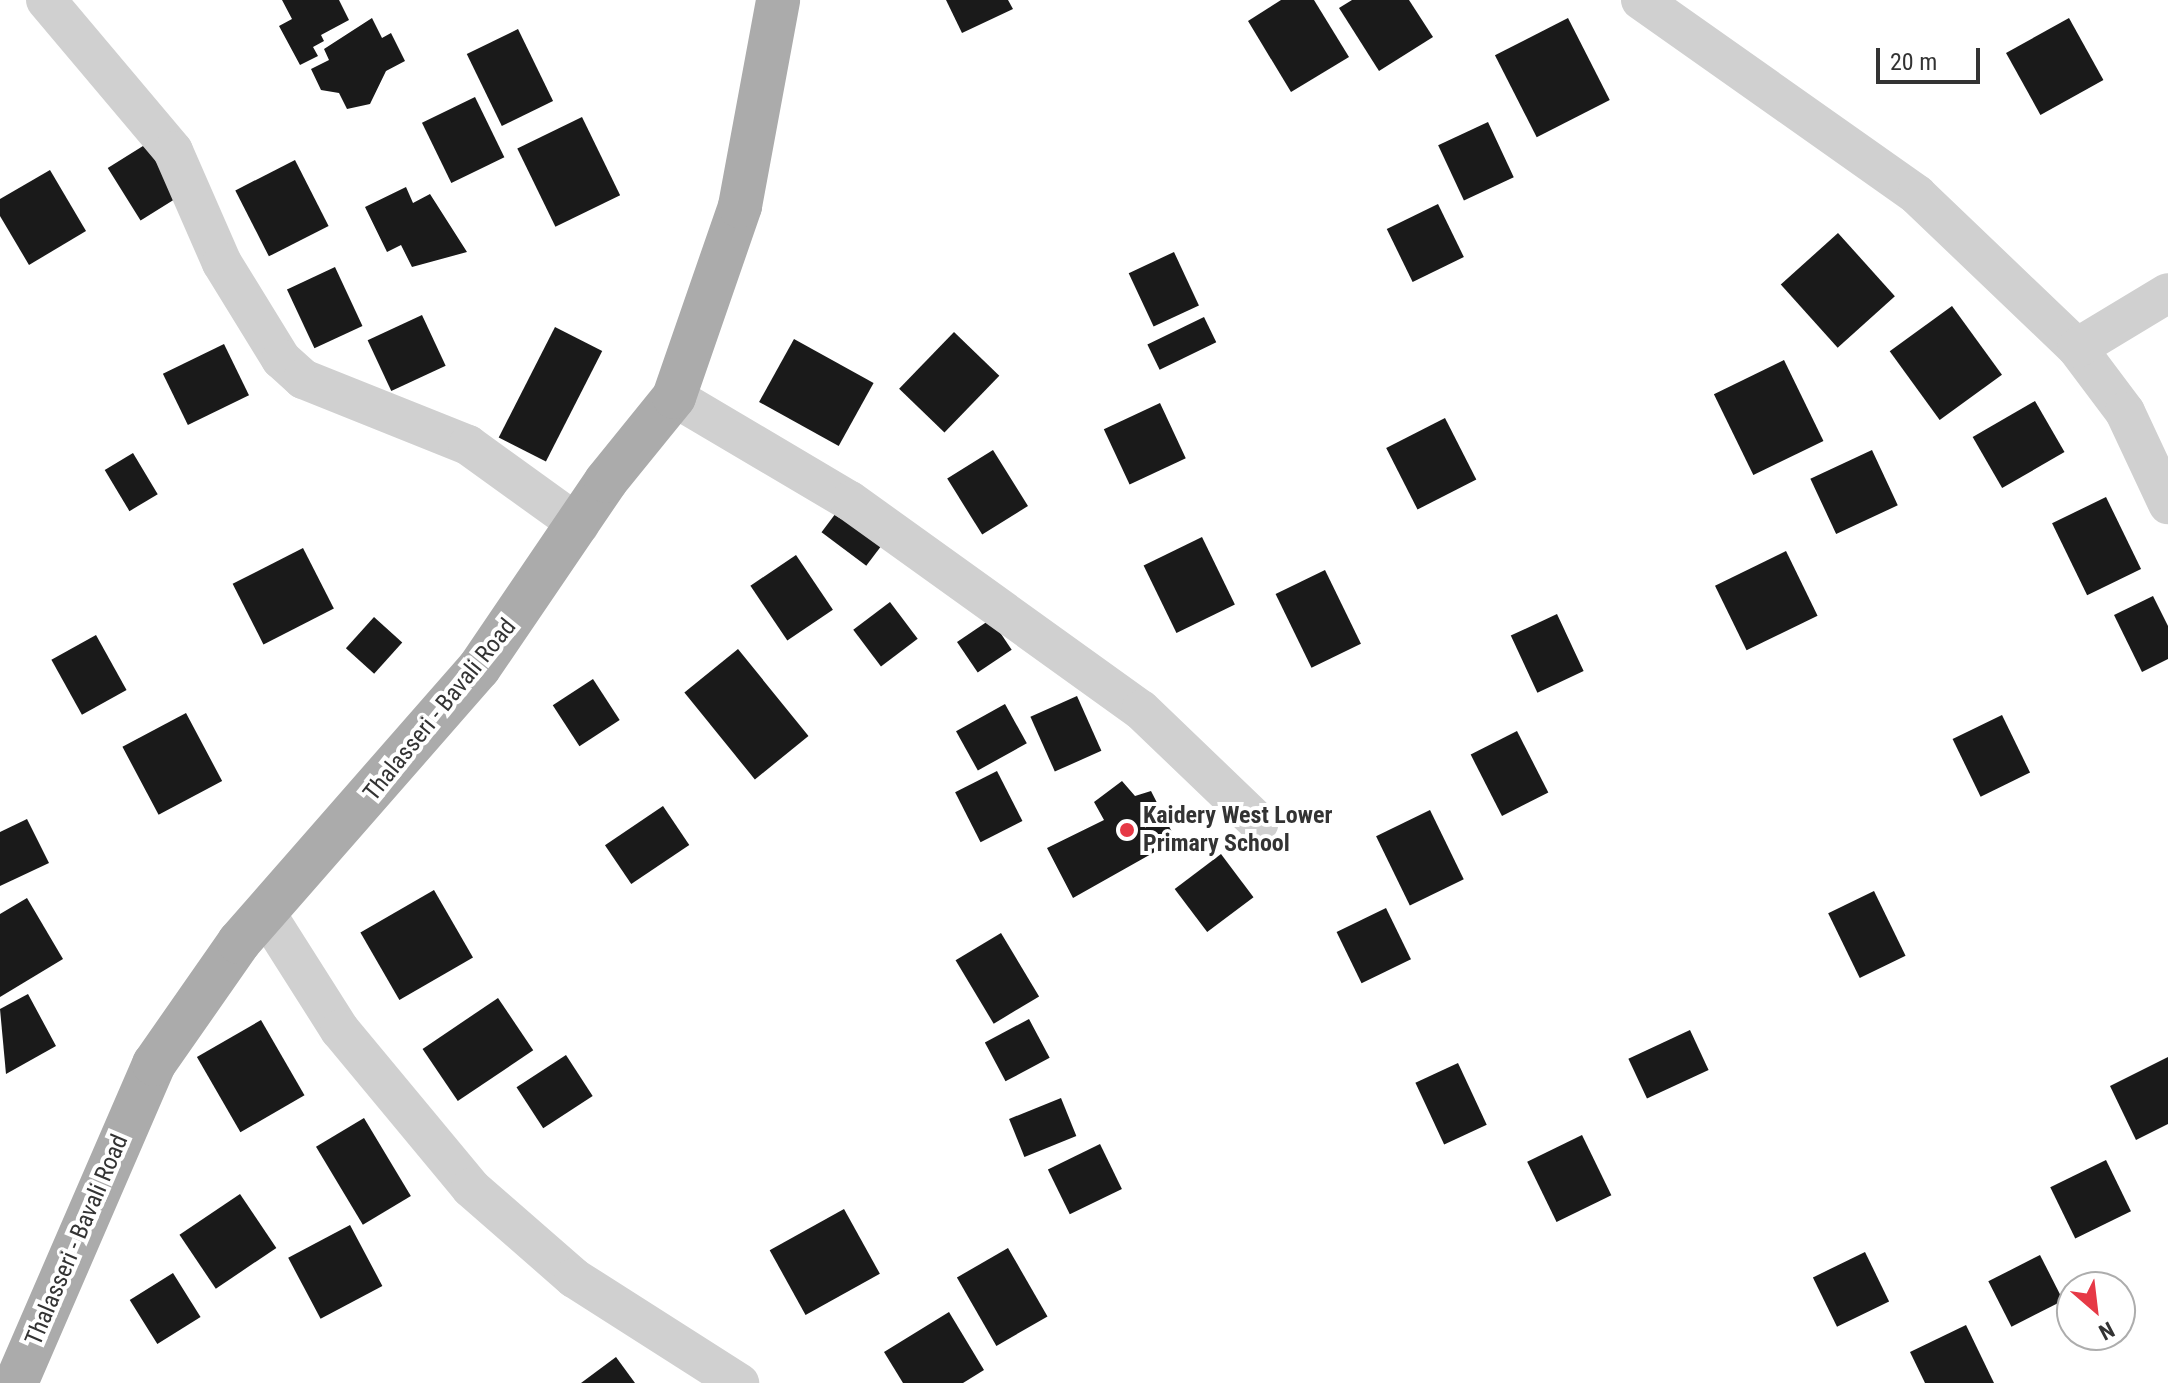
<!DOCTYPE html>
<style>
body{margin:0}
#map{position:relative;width:2168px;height:1383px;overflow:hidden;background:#fff;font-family:"Roboto Condensed",sans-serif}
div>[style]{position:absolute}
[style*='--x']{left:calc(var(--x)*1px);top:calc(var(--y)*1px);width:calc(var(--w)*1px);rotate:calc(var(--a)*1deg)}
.building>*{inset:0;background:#1a1a1a;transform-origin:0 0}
.minor>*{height:40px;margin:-20px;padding:0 20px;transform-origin:20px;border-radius:20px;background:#d0d0d0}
.major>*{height:44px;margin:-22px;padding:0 22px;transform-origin:22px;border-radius:22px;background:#ababab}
.dots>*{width:22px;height:22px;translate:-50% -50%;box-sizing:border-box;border:4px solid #fff;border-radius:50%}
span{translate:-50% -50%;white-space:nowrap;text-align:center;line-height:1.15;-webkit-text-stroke:8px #fff;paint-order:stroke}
.street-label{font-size:24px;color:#333}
.poi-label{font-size:24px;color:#333;font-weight:700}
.left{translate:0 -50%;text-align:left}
.north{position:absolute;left:2056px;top:1271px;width:80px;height:80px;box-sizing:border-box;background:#fff;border:2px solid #adadad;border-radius:50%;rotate:152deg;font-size:22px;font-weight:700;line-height:32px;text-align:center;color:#333}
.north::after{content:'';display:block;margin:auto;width:28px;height:36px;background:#e63946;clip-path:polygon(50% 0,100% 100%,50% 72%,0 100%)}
.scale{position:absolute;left:1876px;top:48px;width:104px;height:36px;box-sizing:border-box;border:4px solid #333;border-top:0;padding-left:10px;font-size:24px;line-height:28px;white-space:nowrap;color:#333;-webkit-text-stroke:6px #fff;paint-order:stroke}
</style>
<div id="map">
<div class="building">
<div style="clip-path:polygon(282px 0,339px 0,349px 20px,321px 35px,324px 41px,313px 47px,318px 56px,300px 65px,279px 26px,292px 19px)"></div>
<div style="clip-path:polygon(946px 0,1008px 0,1013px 9px,962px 33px)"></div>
<div style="clip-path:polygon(1281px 0,1314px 0,1349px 57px,1291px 92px,1248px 21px)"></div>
<div style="clip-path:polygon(1352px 0,1409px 0,1433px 37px,1379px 71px,1339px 8px)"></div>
<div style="clip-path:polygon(372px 18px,382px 38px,391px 33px,405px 61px,386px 71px,370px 104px,347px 109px,339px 93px,321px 90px,311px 69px,329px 60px,324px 49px)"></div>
<div style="left:1568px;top:18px;width:92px;height:82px;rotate:63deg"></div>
<div style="left:2069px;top:18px;width:71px;height:72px;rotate:61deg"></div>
<div style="left:518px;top:29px;width:80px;height:57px;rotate:64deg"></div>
<div style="left:475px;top:97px;width:67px;height:59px;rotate:64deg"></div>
<div style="left:582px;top:117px;width:87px;height:72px;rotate:64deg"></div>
<div style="left:1488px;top:122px;width:61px;height:55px;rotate:65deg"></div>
<div style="left:151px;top:141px;width:62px;height:51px;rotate:58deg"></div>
<div style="left:295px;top:160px;width:74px;height:67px;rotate:63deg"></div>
<div style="clip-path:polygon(50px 170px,86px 231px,29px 265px,0 216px,0 199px)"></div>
<div style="clip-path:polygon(406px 187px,413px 203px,430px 194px,467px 252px,412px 267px,401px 245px,387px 252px,365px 207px)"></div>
<div style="left:1438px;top:204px;width:59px;height:57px;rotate:64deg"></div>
<div style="left:1838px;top:233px;width:85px;height:77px;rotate:48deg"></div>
<div style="left:1174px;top:252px;width:59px;height:50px;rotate:65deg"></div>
<div style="left:335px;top:267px;width:65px;height:53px;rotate:65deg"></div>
<div style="left:1952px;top:306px;width:85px;height:77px;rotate:54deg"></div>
<div style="left:422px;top:315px;width:56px;height:60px;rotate:65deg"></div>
<div style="left:1204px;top:317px;width:28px;height:63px;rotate:64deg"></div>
<div style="left:555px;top:327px;width:53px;height:124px;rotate:27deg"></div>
<div style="left:954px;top:332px;width:63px;height:79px;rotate:44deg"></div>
<div style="left:794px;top:339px;width:91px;height:72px;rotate:29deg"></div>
<div style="left:224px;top:344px;width:57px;height:68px;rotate:64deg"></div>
<div style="left:1784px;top:360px;width:90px;height:78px;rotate:64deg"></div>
<div style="left:2035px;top:401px;width:59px;height:72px;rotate:60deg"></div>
<div style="left:1160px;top:403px;width:61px;height:62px;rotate:65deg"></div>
<div style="left:1445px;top:418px;width:69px;height:66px;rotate:63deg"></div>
<div style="left:993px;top:450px;width:66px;height:54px;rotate:58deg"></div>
<div style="left:1872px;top:450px;width:61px;height:68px;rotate:65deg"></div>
<div style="left:133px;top:453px;width:48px;height:33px;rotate:59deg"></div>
<div style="left:2106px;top:497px;width:80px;height:60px;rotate:64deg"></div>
<div style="left:845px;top:501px;width:56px;height:39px;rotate:37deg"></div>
<div style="left:1202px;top:537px;width:75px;height:65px;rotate:64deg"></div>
<div style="left:303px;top:548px;width:68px;height:79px;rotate:63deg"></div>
<div style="left:1786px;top:551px;width:72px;height:79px;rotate:64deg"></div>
<div style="left:796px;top:555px;width:66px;height:55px;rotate:56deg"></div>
<div style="left:1325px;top:570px;width:82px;height:55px;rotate:64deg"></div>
<div style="clip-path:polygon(2153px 596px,2168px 626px,2168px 659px,2142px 672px,2114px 615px)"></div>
<div style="left:890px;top:602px;width:46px;height:46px;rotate:53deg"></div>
<div style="left:1557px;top:614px;width:63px;height:51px;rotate:65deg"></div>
<div style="left:374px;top:617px;width:38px;height:42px;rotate:42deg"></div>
<div style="left:991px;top:619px;width:37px;height:41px;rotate:56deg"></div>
<div style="left:96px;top:635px;width:63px;height:51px;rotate:61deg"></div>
<div style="left:738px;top:649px;width:112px;height:69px;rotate:51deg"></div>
<div style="left:593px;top:679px;width:49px;height:48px;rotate:57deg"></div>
<div style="left:1077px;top:696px;width:60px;height:51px;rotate:66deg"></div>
<div style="left:1005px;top:704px;width:45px;height:56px;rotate:61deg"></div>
<div style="left:186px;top:713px;width:77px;height:72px;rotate:62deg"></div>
<div style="left:2002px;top:715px;width:64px;height:55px;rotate:64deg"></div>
<div style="left:1517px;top:731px;width:69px;height:52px;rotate:63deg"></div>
<div style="left:997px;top:771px;width:56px;height:47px;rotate:63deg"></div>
<div style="clip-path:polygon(1122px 781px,1135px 796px,1151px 791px,1176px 840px,1073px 898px,1047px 848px,1104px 820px,1094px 802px)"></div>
<div style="left:663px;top:806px;width:47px;height:70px;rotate:56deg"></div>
<div style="left:1430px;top:810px;width:77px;height:60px;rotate:64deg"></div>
<div style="clip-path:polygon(27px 819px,49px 863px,0 886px,0 832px)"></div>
<div style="left:1221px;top:854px;width:54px;height:58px;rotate:53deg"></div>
<div style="left:434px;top:890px;width:78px;height:85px;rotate:60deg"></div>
<div style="left:1874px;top:891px;width:72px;height:51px;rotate:64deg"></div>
<div style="clip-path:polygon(27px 898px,63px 959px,0 997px,0 914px)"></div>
<div style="left:1386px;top:908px;width:57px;height:55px;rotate:64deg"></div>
<div style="left:1001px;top:933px;width:74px;height:53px;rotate:59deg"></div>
<div style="clip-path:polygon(28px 994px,56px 1046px,6px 1074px,0 1009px)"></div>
<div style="left:498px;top:998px;width:63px;height:91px;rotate:56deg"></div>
<div style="left:1029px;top:1019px;width:44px;height:50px;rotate:62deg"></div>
<div style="left:261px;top:1020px;width:87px;height:74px;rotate:60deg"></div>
<div style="left:1690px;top:1030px;width:44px;height:68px;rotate:65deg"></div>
<div style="left:566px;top:1055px;width:49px;height:59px;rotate:57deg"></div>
<div style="clip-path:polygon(2168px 1057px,2168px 1124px,2136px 1140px,2110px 1086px)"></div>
<div style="left:1458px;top:1063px;width:68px;height:47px;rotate:65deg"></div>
<div style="left:1061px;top:1098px;width:41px;height:56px;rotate:68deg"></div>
<div style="left:364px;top:1118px;width:91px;height:56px;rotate:59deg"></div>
<div style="left:1582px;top:1135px;width:67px;height:61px;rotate:64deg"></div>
<div style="left:1100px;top:1144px;width:50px;height:58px;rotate:64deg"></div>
<div style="left:2106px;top:1160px;width:57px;height:62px;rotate:64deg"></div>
<div style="left:240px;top:1194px;width:65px;height:73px;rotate:56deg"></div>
<div style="left:844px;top:1209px;width:74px;height:85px;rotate:61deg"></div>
<div style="left:350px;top:1225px;width:69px;height:70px;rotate:62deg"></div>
<div style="left:1008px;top:1248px;width:79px;height:59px;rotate:60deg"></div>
<div style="left:1865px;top:1252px;width:55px;height:58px;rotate:64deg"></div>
<div style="left:2040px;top:1255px;width:51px;height:58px;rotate:63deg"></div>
<div style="left:173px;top:1273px;width:52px;height:51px;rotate:58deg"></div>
<div style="clip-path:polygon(949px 1312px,984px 1370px,963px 1383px,903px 1383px,884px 1352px)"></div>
<div style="clip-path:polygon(1966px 1325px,1994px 1383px,1925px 1383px,1910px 1352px)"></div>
<div style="clip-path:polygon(616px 1357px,635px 1383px,581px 1383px)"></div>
</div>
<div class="minor">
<div style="--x:46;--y:0;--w:197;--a:49.9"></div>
<div style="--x:173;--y:151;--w:122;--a:66.4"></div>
<div style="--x:222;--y:263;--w:113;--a:58.4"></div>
<div style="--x:281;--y:359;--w:30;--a:42"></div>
<div style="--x:303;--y:379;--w:178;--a:21.8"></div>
<div style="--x:468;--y:445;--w:137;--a:35.8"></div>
<div style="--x:1641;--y:0;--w:338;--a:35.2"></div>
<div style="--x:1917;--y:195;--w:221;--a:43.7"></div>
<div style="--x:2077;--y:348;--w:80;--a:53.1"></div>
<div style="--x:2125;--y:412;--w:102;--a:64.9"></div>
<div style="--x:2077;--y:348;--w:106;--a:-31.1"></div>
<div style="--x:674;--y:397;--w:204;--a:30.6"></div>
<div style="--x:850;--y:501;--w:358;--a:35.7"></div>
<div style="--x:1141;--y:710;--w:163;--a:43.8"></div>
<div style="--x:265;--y:912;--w:140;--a:57.6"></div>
<div style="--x:340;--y:1030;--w:205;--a:50.3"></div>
<div style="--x:471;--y:1188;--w:137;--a:41.1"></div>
<div style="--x:574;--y:1278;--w:196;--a:32.5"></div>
</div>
<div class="major">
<div style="--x:16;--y:1383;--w:348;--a:-66.6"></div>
<div style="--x:154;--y:1064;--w:149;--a:-55.1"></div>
<div style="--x:239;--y:942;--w:364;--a:-48.8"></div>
<div style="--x:479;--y:668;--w:226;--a:-55.8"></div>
<div style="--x:606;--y:481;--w:108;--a:-51"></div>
<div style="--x:674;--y:397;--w:202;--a:-70.9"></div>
<div style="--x:740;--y:206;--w:209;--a:-79.5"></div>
</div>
<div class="dots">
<div style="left:1127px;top:830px;background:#e63946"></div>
</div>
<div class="street-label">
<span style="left:440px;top:710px;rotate:-51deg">Thalasseri - Bavali Road</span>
<span style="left:77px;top:1240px;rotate:-67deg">Thalasseri - Bavali Road</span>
</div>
<div class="poi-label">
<span class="left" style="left:1143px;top:830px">Kaidery West Lower<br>Primary School</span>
</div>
<div class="north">N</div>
<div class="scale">20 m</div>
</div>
